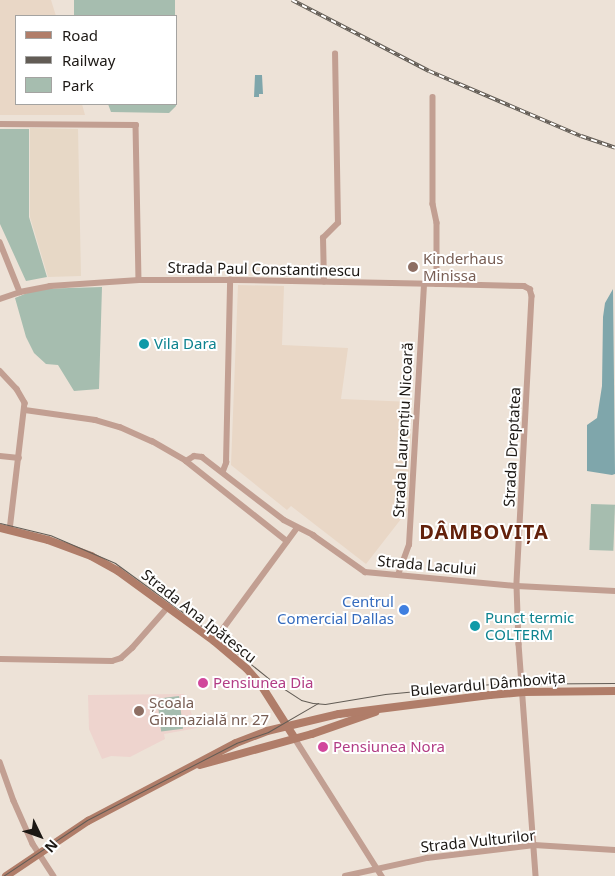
<!DOCTYPE html>
<meta charset="utf-8">
<style>
body{margin:0}
#map{position:relative;width:615px;height:876px;overflow:hidden;background:#ede2d7;font-family:"Noto Sans",sans-serif}
div>[style]{position:absolute}
[style*='--x']{left:calc(var(--x)*1px);top:calc(var(--y)*1px);width:calc(var(--w)*1px);rotate:calc(var(--a)*1deg)}
.commercial>*{inset:0;background:#e9d7c6}
.built>*{inset:0;background:#e7d8c6}
.education>*{inset:0;background:#eed4ce}
.green>*{inset:0;background:#a6bdaf;transform-origin:0 0}
.water>*{inset:0;background:#7fa6ab}
.street>*{height:5.5px;margin:-2.75px;padding:0 2.75px;transform-origin:2.75px;border-radius:2.75px;background:#c29f92}
.secondary>*{height:8px;margin:-4px;padding:0 4px;transform-origin:4px;border-radius:4px;background:#b07d69}
.tram>*{height:1px;margin:-0.5px;padding:0 0.5px;transform-origin:0.5px;border-radius:0.5px;background:#625c55}
.rail>*{height:4px;margin-top:-2px;transform-origin:0;background:repeating-linear-gradient(90deg,#fff 0 5.5px,#625c55 0 11px);box-sizing:border-box;border-block:1px solid #625c55}
.dots>*{width:14px;height:14px;translate:-50% -50%;box-sizing:border-box;border:2px solid #fff;border-radius:50%}
span{translate:-50% -50%;white-space:nowrap;text-align:center;line-height:1.15;-webkit-text-stroke:4px #fff;paint-order:stroke}
.education-label{font-size:15px;color:#785e54}
.left{translate:0 -50%;text-align:left}
.street-label{font-size:15px;color:#1c1814}
.culture-label{font-size:15px;color:#0d838f}
.shop-label{font-size:15px;color:#366cbe}
.right{translate:-100% -50%;text-align:right}
.hotel-label{font-size:15px;color:#b23c85}
.district-label{font-size:20px;color:#63210b;font-weight:700;letter-spacing:1px}
.legend{position:absolute;left:15px;top:15px;width:162px;height:90px;box-sizing:border-box;background:#fff;border:1px solid #a4a3a1;margin:0;padding:6px 9px;list-style:none;font-size:15px;color:#1c1814}
.legend li{display:flex;align-items:center;gap:10px;height:25px}
.legend b{width:25px;border:1px solid #a4a3a1}
.north{position:absolute;left:15px;top:811px;width:50px;height:50px;-webkit-text-stroke:4px #fff;paint-order:stroke;rotate:132deg;font-size:14px;font-weight:700;line-height:20px;text-align:center;color:#1c1814}
.north::after{content:'';display:block;margin:auto;width:18px;height:22px;background:#1c1814;clip-path:polygon(50% 0,100% 100%,50% 72%,0 100%)}
</style>
<div id="map">
<div class="commercial">
<div style="clip-path:polygon(0 0,51px 0,56px 16px,16px 16px,16px 104px,82px 104px,85px 115px,0 115px)"></div>
<div style="clip-path:polygon(238px 285px,284px 286px,282px 345px,348px 348px,341px 399px,412px 402px,408px 510px,366px 564px,291px 506px,287px 510px,231px 465px)"></div>
</div>
<div class="built">
<div style="clip-path:polygon(30px 128px,78px 129px,81px 276px,48px 277px,30px 217px)"></div>
</div>
<div class="education">
<div style="clip-path:polygon(184px 694px,197px 728px,164px 734px,165px 739px,130px 757px,111px 756px,102px 759px,89px 729px,88px 695px)"></div>
</div>
<div class="green">
<div style="left:74px;top:0;width:101px;height:17px"></div>
<div style="clip-path:polygon(176px 94px,176px 106px,169px 113px,111px 112px,108px 104px,176px 104px)"></div>
<div style="clip-path:polygon(0 129px,29px 129px,29px 217px,47px 277px,26px 281px,0 224px)"></div>
<div style="clip-path:polygon(102px 287px,99px 389px,74px 391px,58px 365px,46px 364px,34px 353px,26px 337px,15px 298px,37px 289px)"></div>
<div style="left:591px;top:504px;width:24px;height:46px;rotate:2deg"></div>
<div style="left:179px;top:696px;width:33px;height:22px;rotate:83deg"></div>
</div>
<div class="water">
<div style="clip-path:polygon(255px 75px,262px 75px,263px 94px,259px 94px,259px 97px,254px 97px)"></div>
<div style="clip-path:polygon(613px 289px,615px 474px,612px 475px,587px 471px,587px 425px,597px 418px,602px 386px,603px 317px,605px 303px)"></div>
</div>
<div class="street">
<div style="--x:433;--y:97;--w:107;--a:90"></div>
<div style="--x:433;--y:204;--w:19;--a:78"></div>
<div style="--x:437;--y:223;--w:61;--a:90"></div>
<div style="--x:0;--y:124;--w:136;--a:0.4"></div>
<div style="--x:136;--y:125;--w:155;--a:88.9"></div>
<div style="--x:0;--y:242;--w:54;--a:68.2"></div>
<div style="--x:324;--y:282;--w:44;--a:-91.3"></div>
<div style="--x:323;--y:238;--w:21;--a:-45"></div>
<div style="--x:338;--y:223;--w:169;--a:-91"></div>
<div style="--x:0;--y:299;--w:21;--a:-19"></div>
<div style="--x:20;--y:292;--w:31;--a:-11"></div>
<div style="--x:50;--y:286;--w:89;--a:-3.9"></div>
<div style="--x:139;--y:280;--w:98;--a:0"></div>
<div style="--x:237;--y:280;--w:204;--a:1.1"></div>
<div style="--x:441;--y:284;--w:83;--a:1.4"></div>
<div style="--x:524;--y:286;--w:7;--a:27"></div>
<div style="--x:530;--y:289;--w:7;--a:74"></div>
<div style="--x:532;--y:296;--w:290;--a:93"></div>
<div style="--x:517;--y:586;--w:58;--a:88"></div>
<div style="--x:519;--y:644;--w:233;--a:85.8"></div>
<div style="--x:0;--y:371;--w:25;--a:47"></div>
<div style="--x:17;--y:389;--w:16;--a:60"></div>
<div style="--x:25;--y:403;--w:128;--a:96.7"></div>
<div style="--x:25;--y:410;--w:71;--a:8.1"></div>
<div style="--x:95;--y:420;--w:26;--a:16"></div>
<div style="--x:120;--y:427;--w:35;--a:24"></div>
<div style="--x:152;--y:441;--w:39;--a:30"></div>
<div style="--x:186;--y:461;--w:129;--a:38.4"></div>
<div style="--x:0;--y:456;--w:19;--a:6"></div>
<div style="--x:186;--y:461;--w:9;--a:-32"></div>
<div style="--x:194;--y:456;--w:8;--a:7"></div>
<div style="--x:202;--y:457;--w:103;--a:37.5"></div>
<div style="--x:284;--y:520;--w:33;--a:27"></div>
<div style="--x:313;--y:535;--w:64;--a:35.4"></div>
<div style="--x:365;--y:572;--w:153;--a:5.3"></div>
<div style="--x:517;--y:586;--w:98;--a:2.9"></div>
<div style="--x:223;--y:471;--w:9;--a:-69"></div>
<div style="--x:226;--y:463;--w:183;--a:-88.7"></div>
<div style="--x:398;--y:575;--w:32;--a:-70"></div>
<div style="--x:409;--y:545;--w:261;--a:-86.7"></div>
<div style="--x:214;--y:641;--w:140;--a:-53.7"></div>
<div style="--x:0;--y:659;--w:112;--a:1"></div>
<div style="--x:112;--y:661;--w:9;--a:-18"></div>
<div style="--x:121;--y:658;--w:15;--a:-42"></div>
<div style="--x:132;--y:648;--w:55;--a:-48.7"></div>
<div style="--x:294;--y:737;--w:165;--a:57.7"></div>
<div style="--x:0;--y:762;--w:41;--a:70.3"></div>
<div style="--x:14;--y:801;--w:47;--a:66.2"></div>
<div style="--x:33;--y:844;--w:38;--a:57"></div>
<div style="--x:345;--y:876;--w:84;--a:-12.4"></div>
<div style="--x:427;--y:858;--w:108;--a:-6.9"></div>
<div style="--x:534;--y:845;--w:81;--a:3.5"></div>
</div>
<div class="secondary">
<div style="--x:0;--y:528;--w:49;--a:14"></div>
<div style="--x:48;--y:540;--w:46;--a:20.4"></div>
<div style="--x:91;--y:556;--w:31;--a:29"></div>
<div style="--x:118;--y:571;--w:119;--a:36.1"></div>
<div style="--x:214;--y:641;--w:43;--a:40.3"></div>
<div style="--x:247;--y:669;--w:21;--a:49"></div>
<div style="--x:261;--y:685;--w:62;--a:57.6"></div>
<div style="--x:200;--y:765;--w:116;--a:-15.5"></div>
<div style="--x:312;--y:734;--w:67;--a:-19.2"></div>
<div style="--x:6;--y:876;--w:99;--a:-33.9"></div>
<div style="--x:88;--y:821;--w:167;--a:-27.8"></div>
<div style="--x:236;--y:743;--w:33;--a:-21"></div>
<div style="--x:267;--y:731;--w:74;--a:-13.3"></div>
<div style="--x:339;--y:714;--w:152;--a:-7.2"></div>
<div style="--x:490;--y:695;--w:34;--a:-5"></div>
<div style="--x:524;--y:692;--w:91;--a:-0.6"></div>
</div>
<div class="tram">
<div style="--x:0;--y:523;--w:51;--a:13.5"></div>
<div style="--x:50;--y:535;--w:71;--a:23.3"></div>
<div style="--x:115;--y:563;--w:126;--a:36"></div>
<div style="--x:217;--y:637;--w:70;--a:38.7"></div>
<div style="--x:272;--y:681;--w:35;--a:33"></div>
<div style="--x:301;--y:700;--w:12;--a:14"></div>
<div style="--x:313;--y:703;--w:12;--a:5"></div>
<div style="--x:325;--y:704;--w:61;--a:-9.5"></div>
<div style="--x:385;--y:694;--w:107;--a:-5.3"></div>
<div style="--x:492;--y:684;--w:123;--a:-0.5"></div>
<div style="--x:3;--y:876;--w:101;--a:-33.7"></div>
<div style="--x:87;--y:820;--w:168;--a:-27.3"></div>
<div style="--x:236;--y:743;--w:34;--a:-19"></div>
<div style="--x:268;--y:732;--w:58;--a:-30.1"></div>
</div>
<div class="rail">
<div style="--x:292;--y:0;--w:154;--a:27.4"></div>
<div style="--x:429;--y:71;--w:165;--a:23.2"></div>
<div style="--x:581;--y:136;--w:36;--a:19"></div>
</div>
<div class="dots">
<div style="left:413px;top:267px;background:#8d6e63"></div>
<div style="left:144px;top:344px;background:#0f9aa8"></div>
<div style="left:404px;top:610px;background:#3f7fe0"></div>
<div style="left:475px;top:626px;background:#0f9aa8"></div>
<div style="left:203px;top:683px;background:#d1479c"></div>
<div style="left:139px;top:711px;background:#8d6e63"></div>
<div style="left:323px;top:747px;background:#d1479c"></div>
</div>
<div class="education-label">
<span class="left" style="left:423px;top:267px">Kinderhaus<br>Minissa</span>
<span class="left" style="left:149px;top:711px">Școala<br>Gimnazială nr. 27</span>
</div>
<div class="street-label">
<span style="left:264px;top:269px;rotate:1deg">Strada Paul Constantinescu</span>
<span style="left:403px;top:430px;rotate:-87deg">Strada Laurențiu Nicoară</span>
<span style="left:512px;top:447px;rotate:-87deg">Strada Dreptatea</span>
<span style="left:427px;top:565px;rotate:5deg">Strada Lacului</span>
<span style="left:199px;top:616px;rotate:38deg">Strada Ana Ipătescu</span>
<span style="left:488px;top:684px;rotate:-5deg">Bulevardul Dâmbovița</span>
<span style="left:478px;top:841px;rotate:-6deg">Strada Vulturilor</span>
</div>
<div class="culture-label">
<span class="left" style="left:154px;top:344px">Vila Dara</span>
<span class="left" style="left:485px;top:626px">Punct termic<br>COLTERM</span>
</div>
<div class="shop-label">
<span class="right" style="left:394px;top:610px">Centrul<br>Comercial Dallas</span>
</div>
<div class="hotel-label">
<span class="left" style="left:213px;top:683px">Pensiunea Dia</span>
<span class="left" style="left:333px;top:747px">Pensiunea Nora</span>
</div>
<div class="district-label">
<span style="left:484px;top:531px">DÂMBOVIȚA</span>
</div>
<ul class="legend">
<li><b style="height:6px;background:#b07d69"></b>Road</li>
<li><b style="height:6px;background:#625c55"></b>Railway</li>
<li><b style="height:14px;background:#a6bdaf"></b>Park</li>
</ul>
<div class="north">N</div>
</div>
